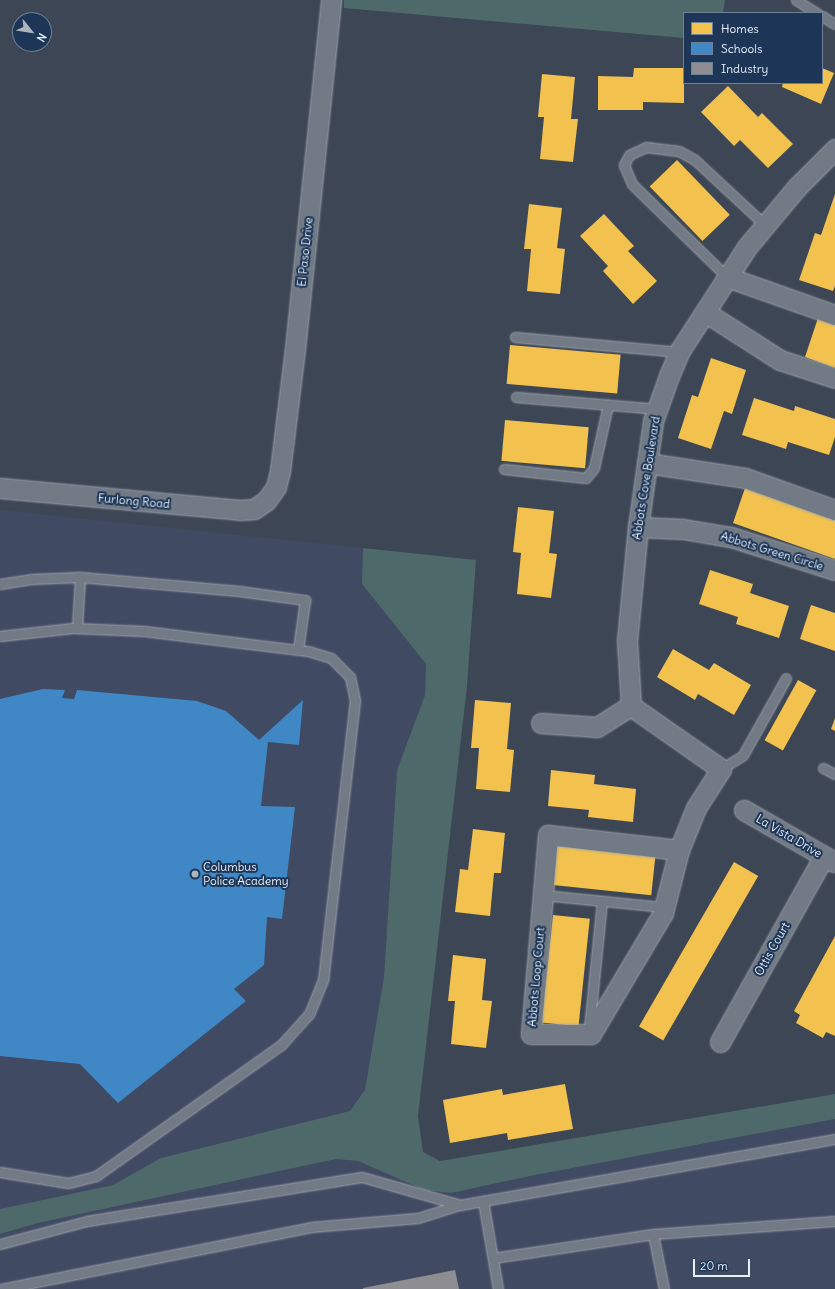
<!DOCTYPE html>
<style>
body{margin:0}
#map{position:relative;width:835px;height:1289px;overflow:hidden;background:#3d4655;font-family:Delius,sans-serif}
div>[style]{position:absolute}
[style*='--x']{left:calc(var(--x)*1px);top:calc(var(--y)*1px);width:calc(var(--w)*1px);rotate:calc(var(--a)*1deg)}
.built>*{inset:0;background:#414a63}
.green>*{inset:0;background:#4d696a}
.homes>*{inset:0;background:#f2c14e;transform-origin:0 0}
.schools>*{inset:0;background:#3f88c5}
.industry>*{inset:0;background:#8d8d92}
.roads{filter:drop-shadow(0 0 1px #9ea4ac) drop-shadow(0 0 1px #9ea4ac)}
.service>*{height:9px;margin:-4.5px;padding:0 4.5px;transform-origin:4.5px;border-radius:4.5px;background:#727a85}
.minor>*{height:19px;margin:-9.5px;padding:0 9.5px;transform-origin:9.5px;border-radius:9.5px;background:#727a85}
.dots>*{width:11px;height:11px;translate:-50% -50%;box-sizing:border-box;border:2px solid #1d3557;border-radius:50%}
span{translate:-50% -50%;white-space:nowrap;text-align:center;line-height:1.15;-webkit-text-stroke:4px #1d3557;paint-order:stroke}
.street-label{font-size:12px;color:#e8f1f8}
.poi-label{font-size:12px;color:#e8f1f8}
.left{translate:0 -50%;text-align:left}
.legend{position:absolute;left:683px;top:12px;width:140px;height:72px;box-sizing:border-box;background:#1d3557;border:1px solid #6e8097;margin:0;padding:5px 7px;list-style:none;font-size:12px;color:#e8f1f8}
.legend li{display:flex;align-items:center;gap:8px;height:20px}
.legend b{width:20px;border:1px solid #6e8097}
.north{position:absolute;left:12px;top:12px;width:40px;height:40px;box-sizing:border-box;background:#1d3557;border:1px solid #6e8097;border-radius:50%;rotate:120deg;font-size:11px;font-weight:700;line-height:16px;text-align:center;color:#e8f1f8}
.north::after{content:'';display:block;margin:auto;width:14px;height:18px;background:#acb5bf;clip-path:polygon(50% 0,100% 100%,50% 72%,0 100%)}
.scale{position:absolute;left:693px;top:1259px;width:57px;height:18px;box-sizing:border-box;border:2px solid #e8f1f8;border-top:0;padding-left:5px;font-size:12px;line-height:14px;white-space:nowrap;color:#e8f1f8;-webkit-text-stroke:3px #1d3557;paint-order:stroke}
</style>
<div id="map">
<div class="built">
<div style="clip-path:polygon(0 510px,363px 548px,362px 584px,426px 664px,425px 695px,397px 770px,384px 977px,365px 1090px,350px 1111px,161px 1158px,113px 1185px,0 1209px)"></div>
<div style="clip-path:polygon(835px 1119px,835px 1289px,0 1289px,0 1234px,38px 1223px,336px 1159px,358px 1161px,424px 1190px,451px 1193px,535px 1175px)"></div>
</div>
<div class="green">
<div style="clip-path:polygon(344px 0,725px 0,723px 13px,684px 13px,684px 38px,344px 8px)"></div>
<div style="clip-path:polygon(363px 548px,476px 560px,467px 686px,418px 1116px,423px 1152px,440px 1161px,835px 1094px,835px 1119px,535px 1175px,451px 1193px,424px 1190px,358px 1161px,336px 1159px,38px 1223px,0 1234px,0 1209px,113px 1185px,161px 1158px,350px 1111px,365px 1090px,384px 977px,397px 770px,425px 695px,426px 664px,362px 584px)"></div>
</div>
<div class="homes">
<div style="clip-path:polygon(634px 68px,684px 68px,684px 103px,643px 102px,643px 110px,598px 110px,598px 76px,633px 77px)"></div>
<div style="clip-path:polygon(822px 68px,834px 73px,821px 104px,782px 87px,783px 83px,822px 83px)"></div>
<div style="clip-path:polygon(542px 74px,575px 77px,571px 119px,578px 119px,573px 162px,540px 159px,544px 117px,538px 117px)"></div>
<div style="clip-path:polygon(728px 86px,758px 117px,762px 113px,793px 144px,768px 168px,740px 140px,734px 146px,701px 112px)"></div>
<div style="left:677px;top:160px;width:76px;height:38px;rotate:46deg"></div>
<div style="clip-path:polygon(835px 194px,835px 286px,833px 291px,799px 280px,815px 233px,821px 235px)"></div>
<div style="clip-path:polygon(529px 204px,562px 208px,557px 248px,565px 249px,560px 294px,527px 291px,531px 249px,524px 249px)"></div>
<div style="clip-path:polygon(604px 214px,634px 246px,628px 251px,657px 281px,633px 304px,603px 271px,608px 266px,580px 236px)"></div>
<div style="clip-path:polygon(818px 318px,835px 324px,835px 368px,805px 357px)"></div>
<div style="left:510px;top:345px;width:111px;height:39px;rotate:5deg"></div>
<div style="clip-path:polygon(711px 358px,746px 370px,732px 414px,724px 411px,711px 449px,678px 438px,692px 395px,698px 397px)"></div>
<div style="clip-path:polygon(754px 398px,794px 411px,795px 406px,835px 419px,835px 437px,829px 455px,788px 442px,786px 449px,742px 435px)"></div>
<div style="left:505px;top:420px;width:84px;height:41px;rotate:5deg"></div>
<div style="clip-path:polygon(745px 488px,835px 519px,835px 559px,733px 523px)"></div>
<div style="clip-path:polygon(518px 507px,554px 511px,549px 553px,557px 554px,551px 598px,517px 594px,521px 553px,513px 552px)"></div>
<div style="clip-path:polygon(710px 570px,753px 584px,750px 593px,789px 606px,779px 638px,736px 624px,738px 617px,699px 604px)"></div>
<div style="clip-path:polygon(811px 605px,835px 613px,835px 651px,800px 639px)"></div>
<div style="clip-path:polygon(673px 649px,709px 670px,714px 663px,751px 685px,734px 715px,698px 694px,695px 700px,657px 677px)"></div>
<div style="left:798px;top:680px;width:21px;height:69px;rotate:29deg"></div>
<div style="clip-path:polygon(475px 700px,511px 703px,507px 749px,514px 750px,510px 792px,476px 789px,479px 748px,471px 748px)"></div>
<div style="clip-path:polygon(835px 718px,835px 731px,831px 729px)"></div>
<div style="clip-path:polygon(551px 770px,595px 775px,594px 784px,636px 789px,633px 822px,588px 817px,589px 810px,548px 806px)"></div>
<div style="clip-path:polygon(473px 829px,505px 833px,501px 873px,494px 873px,490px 916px,455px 912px,460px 869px,468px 870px)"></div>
<div style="left:555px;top:845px;width:101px;height:40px;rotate:6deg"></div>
<div style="left:734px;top:862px;width:28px;height:190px;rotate:30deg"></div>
<div style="left:553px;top:915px;width:37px;height:108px;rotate:6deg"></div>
<div style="clip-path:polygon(835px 936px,835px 1036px,826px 1032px,823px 1038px,796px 1023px,800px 1015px,794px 1011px)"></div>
<div style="clip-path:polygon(453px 955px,486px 959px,482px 1000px,492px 1001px,486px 1048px,451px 1044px,455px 1001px,448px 1001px)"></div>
<div style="clip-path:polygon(565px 1084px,573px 1129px,508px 1140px,507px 1133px,450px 1143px,443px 1100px,502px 1089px,503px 1095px)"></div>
</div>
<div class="schools">
<div style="clip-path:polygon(43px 689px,65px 690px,62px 698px,74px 699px,77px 690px,197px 701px,226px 711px,259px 740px,303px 700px,299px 745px,268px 742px,261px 806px,295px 807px,282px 919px,267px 917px,264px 965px,234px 989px,246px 1001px,118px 1103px,80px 1064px,0 1056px,0 699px)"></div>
</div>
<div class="industry">
<div style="clip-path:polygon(455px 1270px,459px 1289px,363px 1289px,363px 1288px)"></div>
</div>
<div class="roads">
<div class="service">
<div style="--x:796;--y:0;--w:25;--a:32"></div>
<div style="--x:822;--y:16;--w:15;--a:32"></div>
<div style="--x:727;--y:277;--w:133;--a:-135.6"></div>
<div style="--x:632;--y:184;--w:21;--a:-113"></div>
<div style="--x:624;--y:165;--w:11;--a:-63"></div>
<div style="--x:629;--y:155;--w:19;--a:-25"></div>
<div style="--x:646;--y:147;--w:33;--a:7"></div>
<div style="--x:679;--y:151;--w:18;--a:29"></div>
<div style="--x:695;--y:160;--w:97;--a:42.9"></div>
<div style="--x:515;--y:337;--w:165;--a:5.2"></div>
<div style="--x:516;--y:397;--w:143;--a:4.8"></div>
<div style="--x:504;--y:469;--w:82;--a:6.3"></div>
<div style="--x:586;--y:478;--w:13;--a:-51"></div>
<div style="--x:594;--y:468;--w:65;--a:-77.5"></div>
<div style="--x:0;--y:584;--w:31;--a:-9"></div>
<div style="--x:31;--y:579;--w:49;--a:-2.3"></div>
<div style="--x:80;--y:577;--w:160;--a:5"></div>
<div style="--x:239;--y:591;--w:67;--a:7.8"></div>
<div style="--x:305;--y:600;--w:50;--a:98"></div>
<div style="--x:77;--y:628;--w:51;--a:-86.6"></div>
<div style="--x:0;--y:636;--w:73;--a:-6.3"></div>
<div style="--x:73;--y:628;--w:71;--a:2.4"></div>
<div style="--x:144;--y:631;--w:165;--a:7"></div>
<div style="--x:308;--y:651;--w:24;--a:17"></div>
<div style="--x:331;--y:658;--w:27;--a:45"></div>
<div style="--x:350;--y:677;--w:24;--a:78"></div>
<div style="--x:355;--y:700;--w:282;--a:96.5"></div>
<div style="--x:323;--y:980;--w:37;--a:112"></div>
<div style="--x:309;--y:1014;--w:42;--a:132.1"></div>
<div style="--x:281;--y:1045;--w:227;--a:144.7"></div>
<div style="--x:96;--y:1176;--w:29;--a:166"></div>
<div style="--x:68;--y:1183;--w:69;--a:-170.8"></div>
<div style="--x:823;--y:768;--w:13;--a:27"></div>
<div style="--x:721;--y:769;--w:26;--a:-32"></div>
<div style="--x:743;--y:755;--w:88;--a:-60.8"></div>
<div style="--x:543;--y:895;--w:122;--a:5.7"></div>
<div style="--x:589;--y:1029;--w:129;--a:-84.2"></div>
<div style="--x:483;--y:1201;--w:89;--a:80.3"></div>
<div style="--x:653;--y:1234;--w:56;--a:78.7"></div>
<div style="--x:0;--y:1244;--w:90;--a:-14.8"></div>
<div style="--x:87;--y:1221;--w:278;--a:-9.1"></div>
<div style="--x:362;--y:1177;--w:102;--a:15.9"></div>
<div style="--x:460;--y:1205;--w:381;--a:-10"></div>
<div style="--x:493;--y:1258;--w:162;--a:-8.5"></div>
<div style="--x:653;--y:1234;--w:182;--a:-4.1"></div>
<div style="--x:1;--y:1289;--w:316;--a:-11.3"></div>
<div style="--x:311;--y:1227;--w:107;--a:-4.8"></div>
<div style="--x:418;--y:1218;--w:43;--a:-17.6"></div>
</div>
<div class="minor">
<div style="--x:727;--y:277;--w:114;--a:19.4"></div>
<div style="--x:705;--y:312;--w:89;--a:32.6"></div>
<div style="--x:780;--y:360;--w:58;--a:18.1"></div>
<div style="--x:647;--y:463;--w:99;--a:8.7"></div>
<div style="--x:745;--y:478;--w:96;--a:19.6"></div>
<div style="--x:0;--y:488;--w:241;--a:5.2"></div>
<div style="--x:240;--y:510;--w:14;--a:-4"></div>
<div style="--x:254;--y:509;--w:14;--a:-34"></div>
<div style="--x:266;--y:501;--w:17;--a:-54"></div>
<div style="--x:276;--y:487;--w:16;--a:-76"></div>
<div style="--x:280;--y:471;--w:123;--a:-83"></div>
<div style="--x:295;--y:349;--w:351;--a:-84.1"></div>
<div style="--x:638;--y:527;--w:45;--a:2.5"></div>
<div style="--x:683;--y:529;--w:49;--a:9.5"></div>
<div style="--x:731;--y:537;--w:109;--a:17.6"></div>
<div style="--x:631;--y:706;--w:110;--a:35"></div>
<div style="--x:721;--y:769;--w:46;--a:122.7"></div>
<div style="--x:696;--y:808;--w:45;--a:112"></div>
<div style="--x:679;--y:850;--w:65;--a:104.3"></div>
<div style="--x:663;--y:913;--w:141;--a:120.8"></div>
<div style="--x:591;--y:1034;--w:60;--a:180"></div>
<div style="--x:531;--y:1034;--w:200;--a:-85.1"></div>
<div style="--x:548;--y:835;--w:132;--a:6.5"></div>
<div style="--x:631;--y:706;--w:65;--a:-93.5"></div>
<div style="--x:627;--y:641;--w:115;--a:-84.5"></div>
<div style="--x:638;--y:527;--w:107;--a:-81.9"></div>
<div style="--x:653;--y:421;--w:48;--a:-70.4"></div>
<div style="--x:669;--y:376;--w:26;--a:-67"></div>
<div style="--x:679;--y:352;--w:125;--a:-57.1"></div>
<div style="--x:747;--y:247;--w:78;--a:-50.2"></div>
<div style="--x:797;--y:187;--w:54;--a:-45"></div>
<div style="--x:541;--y:723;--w:56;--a:4.1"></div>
<div style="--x:597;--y:727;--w:40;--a:-32"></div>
<div style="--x:744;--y:810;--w:104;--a:30"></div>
<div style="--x:720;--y:1042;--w:213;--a:-60.8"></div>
</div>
</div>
<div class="dots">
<div style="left:195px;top:874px;background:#acb5bf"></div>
</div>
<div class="street-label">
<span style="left:305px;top:252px;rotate:-84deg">El Paso Drive</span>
<span style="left:646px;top:478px;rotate:-81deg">Abbots Cove Boulevard</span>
<span style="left:134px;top:501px;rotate:5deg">Furlong Road</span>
<span style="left:772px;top:551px;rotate:17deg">Abbots Green Circle</span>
<span style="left:789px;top:836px;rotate:30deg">La Vista Drive</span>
<span style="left:772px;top:949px;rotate:-61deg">Ottis Court</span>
<span style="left:536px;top:977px;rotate:-85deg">Abbots Loop Court</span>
</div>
<div class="poi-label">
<span class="left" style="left:203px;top:874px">Columbus<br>Police Academy</span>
</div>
<ul class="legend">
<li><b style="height:11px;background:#f2c14e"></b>Homes</li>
<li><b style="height:11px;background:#3f88c5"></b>Schools</li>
<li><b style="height:11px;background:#8d8d92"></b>Industry</li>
</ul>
<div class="north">N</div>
<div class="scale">20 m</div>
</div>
